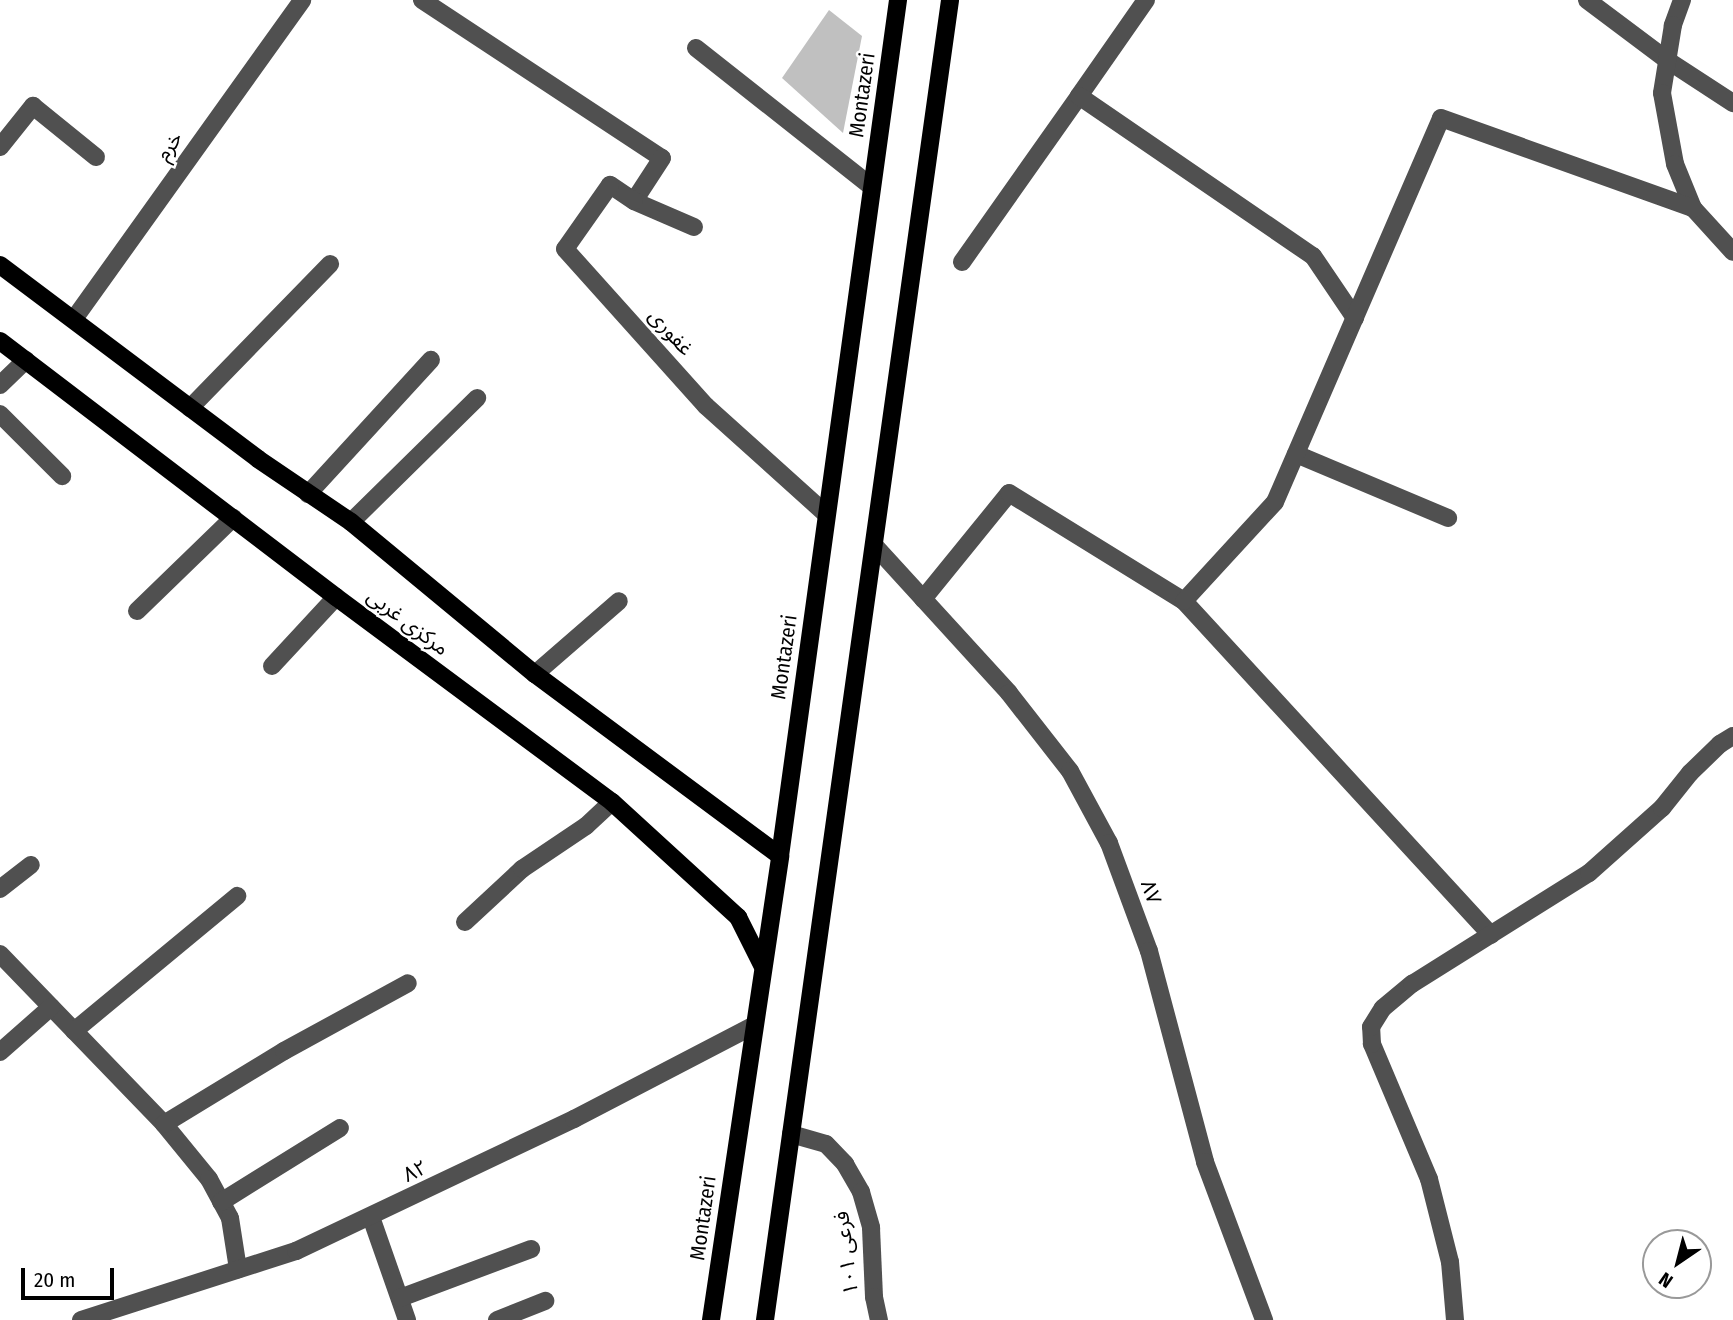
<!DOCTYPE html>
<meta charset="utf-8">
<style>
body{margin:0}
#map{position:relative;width:1733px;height:1320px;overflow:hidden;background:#fff;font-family:"Fira Sans Condensed","Noto Sans Arabic",sans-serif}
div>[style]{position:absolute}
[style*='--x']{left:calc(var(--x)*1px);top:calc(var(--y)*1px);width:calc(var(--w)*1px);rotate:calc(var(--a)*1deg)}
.building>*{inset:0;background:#c0c0c0}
.minor>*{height:18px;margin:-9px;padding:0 9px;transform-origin:9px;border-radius:9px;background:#505050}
.major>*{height:18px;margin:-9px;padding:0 9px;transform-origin:9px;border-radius:9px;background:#000}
span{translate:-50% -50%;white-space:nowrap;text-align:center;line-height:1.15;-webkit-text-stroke:5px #fff;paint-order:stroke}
.street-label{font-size:21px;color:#000}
.north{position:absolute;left:1642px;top:1229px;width:70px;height:70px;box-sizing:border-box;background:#fff;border:2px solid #999;border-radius:50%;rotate:215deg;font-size:19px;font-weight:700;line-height:28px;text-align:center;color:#000}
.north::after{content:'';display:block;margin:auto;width:24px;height:32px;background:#000;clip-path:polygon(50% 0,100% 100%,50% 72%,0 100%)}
.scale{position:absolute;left:21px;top:1268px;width:93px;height:32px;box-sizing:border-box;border:4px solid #000;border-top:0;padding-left:9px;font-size:21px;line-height:24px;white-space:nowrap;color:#000;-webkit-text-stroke:5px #fff;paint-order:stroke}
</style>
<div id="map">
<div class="building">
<div style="clip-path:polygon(829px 10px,862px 36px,843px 133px,782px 78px)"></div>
</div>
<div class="minor">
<div style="--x:422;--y:0;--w:287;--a:33.4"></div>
<div style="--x:662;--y:158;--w:51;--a:123.1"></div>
<div style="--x:1587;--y:0;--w:100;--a:36.9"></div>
<div style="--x:1667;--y:60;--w:79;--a:33.1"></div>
<div style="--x:1682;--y:0;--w:27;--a:110"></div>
<div style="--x:1673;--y:25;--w:69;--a:99.2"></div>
<div style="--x:1662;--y:93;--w:72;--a:79.6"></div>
<div style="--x:1675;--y:164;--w:48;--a:67.8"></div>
<div style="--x:1693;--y:208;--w:59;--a:47.7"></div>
<div style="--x:696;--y:48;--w:224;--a:38.3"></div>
<div style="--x:1079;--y:96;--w:117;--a:-55.1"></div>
<div style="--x:0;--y:147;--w:53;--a:-51.2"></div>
<div style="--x:33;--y:106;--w:81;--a:39"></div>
<div style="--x:694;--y:227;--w:65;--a:-156.6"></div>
<div style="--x:634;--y:201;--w:29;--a:-146"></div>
<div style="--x:610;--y:185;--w:78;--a:125.1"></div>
<div style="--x:565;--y:249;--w:211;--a:48.1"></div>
<div style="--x:706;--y:406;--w:161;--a:42"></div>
<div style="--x:962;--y:262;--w:203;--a:-54.8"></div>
<div style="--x:1079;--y:96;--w:283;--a:34.4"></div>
<div style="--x:1313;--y:256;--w:75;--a:55.9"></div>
<div style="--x:74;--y:319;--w:392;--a:-54.4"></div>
<div style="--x:0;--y:385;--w:36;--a:-44"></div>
<div style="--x:190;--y:408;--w:201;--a:-45.8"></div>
<div style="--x:0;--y:414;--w:88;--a:45"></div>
<div style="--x:1296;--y:454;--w:165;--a:22.8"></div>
<div style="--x:308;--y:494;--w:182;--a:-47.5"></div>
<div style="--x:351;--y:522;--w:177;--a:-44.5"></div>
<div style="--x:874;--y:545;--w:200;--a:47.6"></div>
<div style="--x:1009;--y:693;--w:99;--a:52"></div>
<div style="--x:1070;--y:771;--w:82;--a:61.6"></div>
<div style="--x:1109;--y:843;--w:115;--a:69.7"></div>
<div style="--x:1149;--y:951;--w:218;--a:75.1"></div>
<div style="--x:1205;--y:1162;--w:169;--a:69.5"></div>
<div style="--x:923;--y:599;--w:136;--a:-50.9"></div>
<div style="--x:1009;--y:493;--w:206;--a:31.7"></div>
<div style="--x:137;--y:611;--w:134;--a:-44.1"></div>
<div style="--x:272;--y:666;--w:94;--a:-47.2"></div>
<div style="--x:535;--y:674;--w:111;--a:-41"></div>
<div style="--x:0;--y:889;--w:39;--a:-38"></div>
<div style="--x:465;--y:922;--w:78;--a:-42.9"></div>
<div style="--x:522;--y:869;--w:77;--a:-33.9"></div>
<div style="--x:586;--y:826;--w:35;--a:-43"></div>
<div style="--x:1491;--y:935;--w:454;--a:-132.6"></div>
<div style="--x:1184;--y:601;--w:134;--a:-47.4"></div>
<div style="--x:1275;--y:502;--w:418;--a:-66.6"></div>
<div style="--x:1441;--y:118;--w:268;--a:19.7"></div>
<div style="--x:0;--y:954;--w:236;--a:46"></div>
<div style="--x:164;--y:1124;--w:71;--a:50.7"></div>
<div style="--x:209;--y:1179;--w:44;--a:61.7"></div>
<div style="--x:230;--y:1218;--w:52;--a:81.1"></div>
<div style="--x:74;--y:1031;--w:212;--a:-39.6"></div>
<div style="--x:0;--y:1052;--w:68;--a:-41.4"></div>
<div style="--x:164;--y:1124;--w:140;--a:-31.3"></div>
<div style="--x:284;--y:1051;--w:141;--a:-28.7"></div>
<div style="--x:791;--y:1134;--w:36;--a:16"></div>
<div style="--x:826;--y:1144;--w:28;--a:46"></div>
<div style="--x:845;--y:1164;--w:32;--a:60"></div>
<div style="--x:861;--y:1192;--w:37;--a:74"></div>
<div style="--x:871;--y:1228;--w:69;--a:87.5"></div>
<div style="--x:874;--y:1297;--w:24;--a:78"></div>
<div style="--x:221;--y:1202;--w:140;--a:-31.9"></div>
<div style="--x:371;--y:1217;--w:109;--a:70.7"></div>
<div style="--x:400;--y:1298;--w:140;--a:-20.5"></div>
<div style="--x:81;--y:1320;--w:226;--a:-17.8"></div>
<div style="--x:296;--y:1251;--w:308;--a:-25.4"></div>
<div style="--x:574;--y:1119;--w:202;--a:-27.5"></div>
<div style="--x:497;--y:1320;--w:52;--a:-21.6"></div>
<div style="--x:1455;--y:1320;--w:58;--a:-94.9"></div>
<div style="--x:1450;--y:1262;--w:86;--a:-104.2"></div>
<div style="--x:1429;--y:1179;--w:147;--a:-112.9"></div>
<div style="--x:1372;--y:1044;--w:17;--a:-93"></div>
<div style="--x:1371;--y:1027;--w:22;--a:-58"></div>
<div style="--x:1383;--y:1008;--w:38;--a:-40"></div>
<div style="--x:1412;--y:984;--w:209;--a:-32.1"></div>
<div style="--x:1589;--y:873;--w:98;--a:-41.7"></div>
<div style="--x:1662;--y:808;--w:45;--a:-51.3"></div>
<div style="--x:1690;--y:773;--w:42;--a:-44"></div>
<div style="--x:1720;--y:744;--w:15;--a:-32"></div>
</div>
<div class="major">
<div style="--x:0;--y:265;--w:323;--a:36.9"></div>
<div style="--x:258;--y:459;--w:112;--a:34.1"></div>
<div style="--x:351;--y:522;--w:239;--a:39.6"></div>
<div style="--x:535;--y:674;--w:305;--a:36.6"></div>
<div style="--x:0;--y:341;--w:422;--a:37.3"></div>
<div style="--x:336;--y:597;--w:344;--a:36.6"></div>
<div style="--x:612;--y:802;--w:171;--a:42.4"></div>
<div style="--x:738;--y:917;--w:54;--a:63.4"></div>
<div style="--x:711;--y:1320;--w:469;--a:-81.5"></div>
<div style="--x:780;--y:856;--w:864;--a:-82.15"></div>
<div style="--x:765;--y:1320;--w:1333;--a:-82.02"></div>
</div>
<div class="street-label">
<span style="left:862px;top:95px;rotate:-82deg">Montazeri</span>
<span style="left:169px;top:146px;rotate:-55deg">خرم</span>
<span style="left:671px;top:332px;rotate:48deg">غفوری</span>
<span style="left:408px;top:622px;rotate:37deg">مرکزی غربی</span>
<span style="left:784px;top:657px;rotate:-82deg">Montazeri</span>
<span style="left:1151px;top:892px;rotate:70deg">۸۷</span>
<span style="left:415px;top:1171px;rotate:-26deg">۸۲</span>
<span style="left:703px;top:1218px;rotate:-82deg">Montazeri</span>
<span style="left:846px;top:1253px;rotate:-97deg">فرعی ۱۰۱</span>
</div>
<div class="north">N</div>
<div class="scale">20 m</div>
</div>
